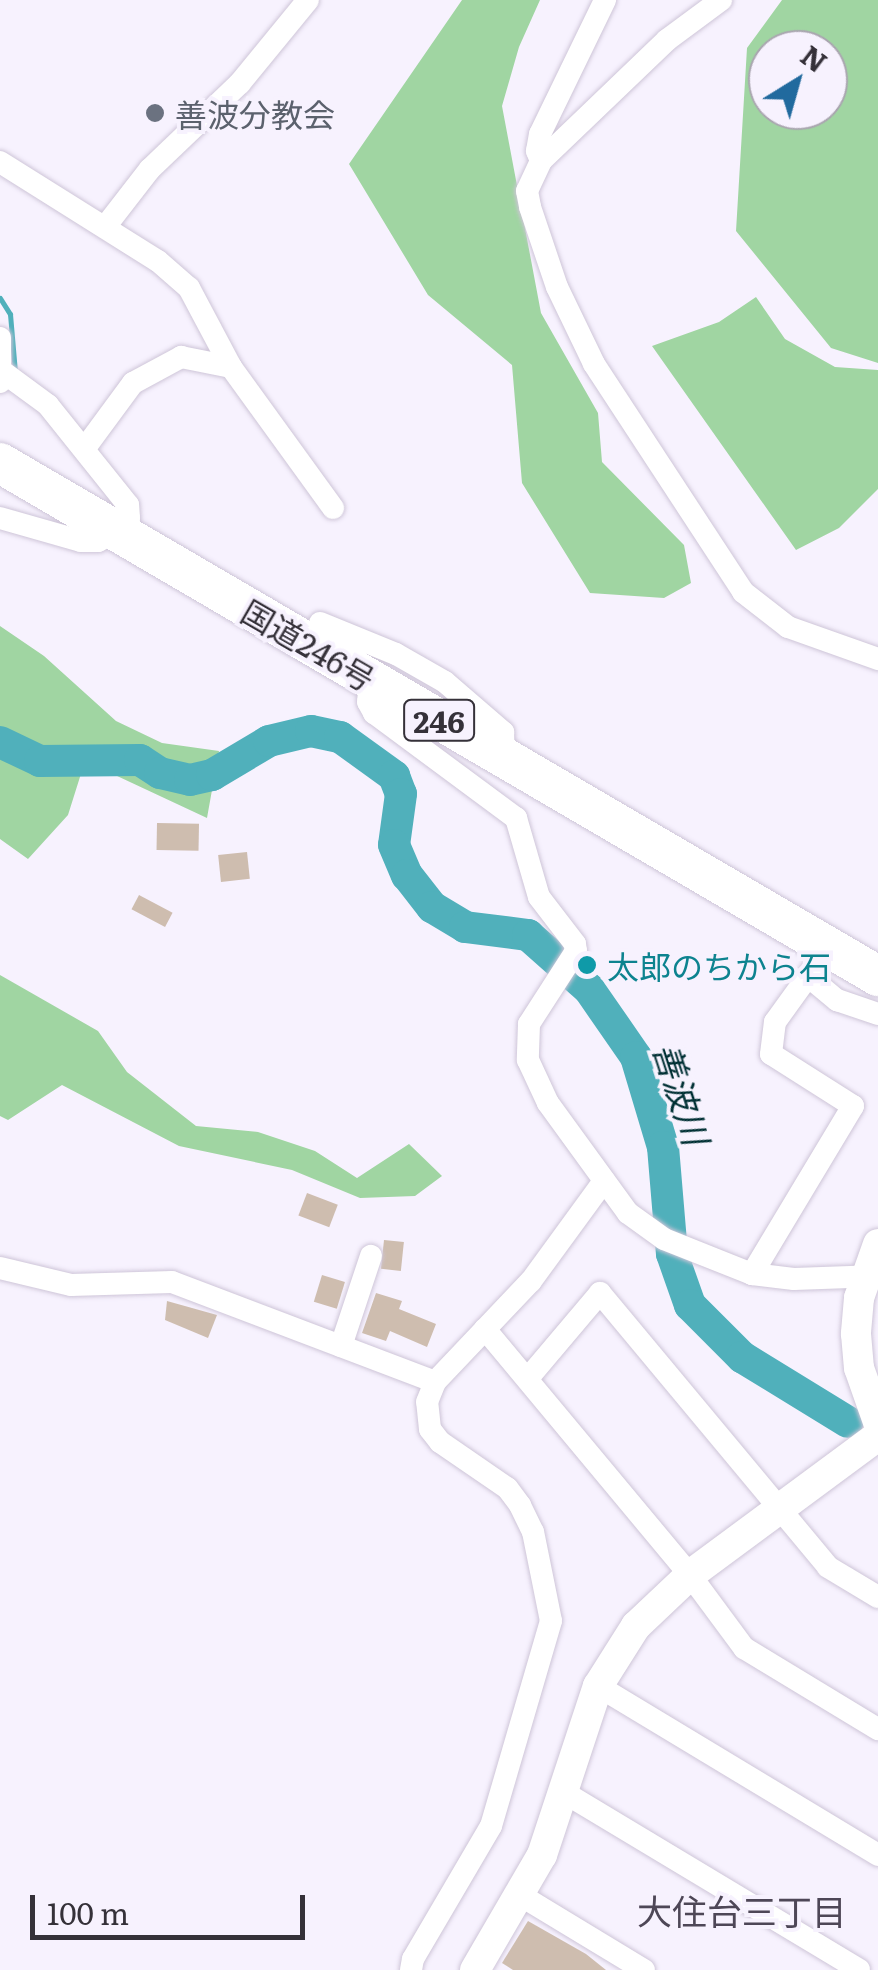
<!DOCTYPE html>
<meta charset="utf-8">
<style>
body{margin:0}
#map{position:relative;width:878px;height:1970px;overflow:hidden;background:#f7f2fe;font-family:Literata,"Noto Sans JP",serif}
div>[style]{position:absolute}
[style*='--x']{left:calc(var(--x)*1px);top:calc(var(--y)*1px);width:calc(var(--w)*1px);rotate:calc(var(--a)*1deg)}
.green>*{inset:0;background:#a0d5a2}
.stream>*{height:5px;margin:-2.5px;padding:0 2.5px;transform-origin:2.5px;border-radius:2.5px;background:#50b0bb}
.river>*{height:32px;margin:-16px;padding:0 16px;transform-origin:16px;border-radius:16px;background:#50b0bb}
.building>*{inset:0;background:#cebdaf;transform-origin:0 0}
.roads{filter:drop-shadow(0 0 2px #cec5d8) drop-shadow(0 0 2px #cec5d8)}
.street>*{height:22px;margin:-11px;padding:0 11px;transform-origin:11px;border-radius:11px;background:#fff}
.secondary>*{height:30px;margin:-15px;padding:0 15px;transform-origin:15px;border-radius:15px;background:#fff}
.highway>*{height:40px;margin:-20px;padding:0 20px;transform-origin:20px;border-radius:20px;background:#fff}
.dots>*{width:28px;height:28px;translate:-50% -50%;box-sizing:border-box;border:5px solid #f7f2fe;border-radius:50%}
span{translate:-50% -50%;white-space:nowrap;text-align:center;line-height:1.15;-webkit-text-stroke:8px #f7f2fe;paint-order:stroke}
.shield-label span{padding:2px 8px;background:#f7f2fe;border:2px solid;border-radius:8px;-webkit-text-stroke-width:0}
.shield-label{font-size:30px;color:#353139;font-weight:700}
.worship-label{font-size:32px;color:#5b616d}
.left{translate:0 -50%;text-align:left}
.street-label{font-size:32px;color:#353139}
.culture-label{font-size:32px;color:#0d838f}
.water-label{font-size:35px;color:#003034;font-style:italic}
.neighbourhood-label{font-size:35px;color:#4e4757}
.north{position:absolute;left:748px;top:30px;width:100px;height:100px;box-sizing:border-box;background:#f7f2fe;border:2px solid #a9a5af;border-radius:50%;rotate:37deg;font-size:28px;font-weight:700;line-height:40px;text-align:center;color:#353139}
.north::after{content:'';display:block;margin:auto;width:35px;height:45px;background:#216a9e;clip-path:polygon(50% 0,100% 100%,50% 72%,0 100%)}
.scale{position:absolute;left:30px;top:1895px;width:275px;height:45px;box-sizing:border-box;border:5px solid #353139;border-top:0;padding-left:12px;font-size:30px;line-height:35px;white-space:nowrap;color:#353139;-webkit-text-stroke:8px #f7f2fe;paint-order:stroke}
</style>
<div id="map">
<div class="green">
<div style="clip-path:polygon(462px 0,540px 0,519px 47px,502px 106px,541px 313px,598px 413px,602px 462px,684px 545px,691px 583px,664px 598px,590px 593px,522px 483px,512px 365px,428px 295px,349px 164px)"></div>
<div style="clip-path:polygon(evenodd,782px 0,878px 0,878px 363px,831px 348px,736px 231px,747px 48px,782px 0,768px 50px,828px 50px,828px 110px,768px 110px,768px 50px)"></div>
<div style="clip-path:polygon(756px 297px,785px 339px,835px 367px,878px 370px,878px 489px,839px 528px,796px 550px,652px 346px,719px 322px)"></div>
<div style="clip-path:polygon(0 626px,44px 656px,116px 721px,162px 743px,219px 751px,207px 818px,85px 761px,68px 815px,28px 859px,0 839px)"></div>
<div style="clip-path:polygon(0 975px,98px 1031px,127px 1072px,196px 1126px,258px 1132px,315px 1151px,357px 1178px,409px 1144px,442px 1176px,415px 1196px,360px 1198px,292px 1170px,179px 1146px,62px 1085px,8px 1120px,0 1116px)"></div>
</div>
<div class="stream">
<div style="--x:0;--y:298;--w:19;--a:58"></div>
<div style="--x:10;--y:314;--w:58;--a:85.1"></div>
</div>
<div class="river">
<div style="--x:0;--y:742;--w:44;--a:25.4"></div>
<div style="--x:40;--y:761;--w:100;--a:-0.6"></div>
<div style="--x:140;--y:760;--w:24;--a:33"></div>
<div style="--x:160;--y:773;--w:31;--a:13"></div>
<div style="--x:190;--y:780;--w:23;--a:-13"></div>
<div style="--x:212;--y:775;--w:66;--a:-30.8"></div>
<div style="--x:269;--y:741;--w:43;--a:-13.4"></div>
<div style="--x:311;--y:731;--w:30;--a:12"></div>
<div style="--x:340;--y:737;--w:67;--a:35.8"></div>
<div style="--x:394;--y:776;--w:19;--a:69"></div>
<div style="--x:401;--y:794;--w:51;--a:97.8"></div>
<div style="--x:394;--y:845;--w:33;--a:67"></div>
<div style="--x:407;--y:875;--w:41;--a:52"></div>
<div style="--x:432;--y:907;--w:39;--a:31"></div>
<div style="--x:465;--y:927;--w:64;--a:7.2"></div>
<div style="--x:528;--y:935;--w:81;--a:41.5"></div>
<div style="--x:589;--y:989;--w:83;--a:55.3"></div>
<div style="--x:636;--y:1057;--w:94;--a:73.3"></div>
<div style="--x:663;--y:1147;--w:107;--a:85.2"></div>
<div style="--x:672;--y:1254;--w:54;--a:70.6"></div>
<div style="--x:690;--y:1305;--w:74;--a:45"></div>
<div style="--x:742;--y:1357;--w:124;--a:31.5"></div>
</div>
<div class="building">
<div style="left:157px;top:823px;width:42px;height:27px;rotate:1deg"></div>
<div style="left:247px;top:852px;width:27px;height:29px;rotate:84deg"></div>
<div style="left:139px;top:895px;width:38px;height:16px;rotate:28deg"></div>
<div style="left:307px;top:1193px;width:33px;height:24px;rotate:21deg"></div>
<div style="left:384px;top:1240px;width:20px;height:29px;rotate:6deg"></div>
<div style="left:322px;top:1275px;width:24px;height:28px;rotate:17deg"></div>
<div style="clip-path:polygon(376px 1293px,402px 1301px,399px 1309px,436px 1324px,427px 1347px,390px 1331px,386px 1341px,362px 1333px)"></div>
<div style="clip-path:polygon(167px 1301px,217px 1315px,208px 1338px,165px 1320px)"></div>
<div style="clip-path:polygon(528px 1921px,586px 1954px,606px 1970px,513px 1970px,502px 1963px)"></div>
</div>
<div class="roads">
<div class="street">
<div style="--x:721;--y:0;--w:67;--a:143.5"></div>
<div style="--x:667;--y:40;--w:175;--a:136.2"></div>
<div style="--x:541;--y:161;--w:33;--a:115"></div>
<div style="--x:527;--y:191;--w:16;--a:79"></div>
<div style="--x:530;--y:207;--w:84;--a:71.4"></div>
<div style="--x:557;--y:287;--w:85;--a:64.3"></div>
<div style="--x:594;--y:364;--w:272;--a:56.8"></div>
<div style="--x:743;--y:592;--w:57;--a:37.9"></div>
<div style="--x:788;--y:627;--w:96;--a:19.6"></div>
<div style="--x:541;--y:161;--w:11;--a:-112"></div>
<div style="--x:537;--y:151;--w:17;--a:-80"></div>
<div style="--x:540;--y:134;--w:149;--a:-64.1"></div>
<div style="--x:0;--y:162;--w:186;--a:32.1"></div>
<div style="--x:158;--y:261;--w:41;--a:41.1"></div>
<div style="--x:189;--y:288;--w:89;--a:62"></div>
<div style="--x:231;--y:367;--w:174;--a:54.1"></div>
<div style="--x:105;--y:227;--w:73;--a:-52.2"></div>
<div style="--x:150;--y:169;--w:124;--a:-43.7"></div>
<div style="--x:240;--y:83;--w:107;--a:-50.7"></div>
<div style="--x:0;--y:338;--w:44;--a:90"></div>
<div style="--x:85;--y:448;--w:81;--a:-53.6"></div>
<div style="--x:133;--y:383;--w:55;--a:-28.4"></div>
<div style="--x:181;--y:357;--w:51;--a:11.3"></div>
<div style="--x:0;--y:518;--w:84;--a:15.9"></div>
<div style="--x:81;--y:541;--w:17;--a:0"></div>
<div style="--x:98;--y:541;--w:20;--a:-27"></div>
<div style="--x:116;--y:532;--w:19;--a:-47"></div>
<div style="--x:129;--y:518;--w:13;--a:-94"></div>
<div style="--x:128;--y:505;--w:128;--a:-128.7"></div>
<div style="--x:48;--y:405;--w:56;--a:-143.7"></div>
<div style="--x:320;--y:623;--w:82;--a:22.2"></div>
<div style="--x:396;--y:654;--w:56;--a:29.7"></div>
<div style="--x:445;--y:682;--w:77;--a:40.8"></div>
<div style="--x:503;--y:732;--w:25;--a:88"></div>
<div style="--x:370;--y:680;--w:22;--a:95"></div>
<div style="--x:368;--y:702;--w:13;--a:61"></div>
<div style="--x:374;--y:713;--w:177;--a:36.5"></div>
<div style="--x:516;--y:818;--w:82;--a:73.8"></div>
<div style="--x:539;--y:897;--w:59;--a:52.5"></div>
<div style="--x:575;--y:944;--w:7;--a:82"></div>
<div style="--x:576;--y:951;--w:87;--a:122.8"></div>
<div style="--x:529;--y:1024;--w:36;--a:92"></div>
<div style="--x:528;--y:1060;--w:47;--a:65.1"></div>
<div style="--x:548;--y:1103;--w:136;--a:54"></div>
<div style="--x:628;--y:1213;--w:44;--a:35.8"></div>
<div style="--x:664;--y:1239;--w:95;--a:21.7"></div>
<div style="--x:752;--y:1274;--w:42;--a:6.8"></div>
<div style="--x:794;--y:1279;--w:84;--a:-2"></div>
<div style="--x:808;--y:976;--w:38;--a:40"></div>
<div style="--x:837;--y:1000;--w:43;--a:18.9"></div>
<div style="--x:0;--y:1268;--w:73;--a:13.5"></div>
<div style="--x:71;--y:1285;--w:101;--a:-1.7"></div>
<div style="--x:172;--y:1282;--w:281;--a:20.8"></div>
<div style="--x:752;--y:1274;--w:196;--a:-59"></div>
<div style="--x:853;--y:1106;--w:97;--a:-147.6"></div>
<div style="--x:771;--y:1054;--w:32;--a:-83"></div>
<div style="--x:775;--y:1022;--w:92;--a:-54.2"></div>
<div style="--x:485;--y:1329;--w:320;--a:50.2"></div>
<div style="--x:690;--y:1575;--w:91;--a:53.5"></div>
<div style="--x:744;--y:1648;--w:157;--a:31.2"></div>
<div style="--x:341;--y:1346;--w:95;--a:-71.6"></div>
<div style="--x:529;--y:1377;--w:110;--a:-49.8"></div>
<div style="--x:600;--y:1293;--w:356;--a:50.2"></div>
<div style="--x:828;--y:1567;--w:58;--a:31"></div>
<div style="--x:598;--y:1686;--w:327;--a:31.1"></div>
<div style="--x:565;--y:1793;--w:343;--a:31"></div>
<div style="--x:520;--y:1895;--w:145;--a:31.2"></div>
<div style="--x:411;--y:1970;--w:11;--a:-80"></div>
<div style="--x:413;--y:1959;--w:154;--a:-59.6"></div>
<div style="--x:491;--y:1826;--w:214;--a:-73.7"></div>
<div style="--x:551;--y:1621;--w:91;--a:-101.4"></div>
<div style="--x:533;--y:1532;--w:30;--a:-116"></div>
<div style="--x:520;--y:1505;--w:21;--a:-127"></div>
<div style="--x:507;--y:1488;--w:81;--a:-145.5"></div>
<div style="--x:440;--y:1442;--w:16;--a:-128"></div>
<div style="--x:430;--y:1429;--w:27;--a:-96"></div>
<div style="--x:427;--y:1402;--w:22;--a:-68"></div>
<div style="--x:435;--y:1382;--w:139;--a:-46.5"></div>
<div style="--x:531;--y:1281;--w:124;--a:-53.9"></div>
</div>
<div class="secondary">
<div style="--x:878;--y:1244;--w:57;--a:109.4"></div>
<div style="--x:859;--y:1298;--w:36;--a:95"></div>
<div style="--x:856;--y:1334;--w:34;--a:85"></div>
<div style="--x:859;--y:1368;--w:57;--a:70.6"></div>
<div style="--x:475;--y:1970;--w:133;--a:-59.8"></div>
<div style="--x:542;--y:1855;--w:178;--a:-71.7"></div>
<div style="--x:598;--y:1686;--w:71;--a:-57.7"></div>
<div style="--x:636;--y:1626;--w:74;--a:-43.4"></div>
<div style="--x:690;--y:1575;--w:234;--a:-36.5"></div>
</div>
<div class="highway">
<div style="--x:0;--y:463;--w:1017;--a:30.3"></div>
</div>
</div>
<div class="dots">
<div style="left:155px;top:113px;background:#6b7280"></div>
<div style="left:587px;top:965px;background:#0f9aa8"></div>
</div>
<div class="shield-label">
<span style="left:439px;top:720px">246</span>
</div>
<div class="worship-label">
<span class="left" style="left:175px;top:113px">善波分教会</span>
</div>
<div class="street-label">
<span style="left:309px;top:644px;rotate:30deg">国道246号</span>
</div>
<div class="culture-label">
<span class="left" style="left:607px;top:965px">太郎のちから石</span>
</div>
<div class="water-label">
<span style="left:683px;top:1093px;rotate:72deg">善波川</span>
</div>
<div class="neighbourhood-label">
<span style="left:742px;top:1910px">大住台三丁目</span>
</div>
<div class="north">N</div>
<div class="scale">100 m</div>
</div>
